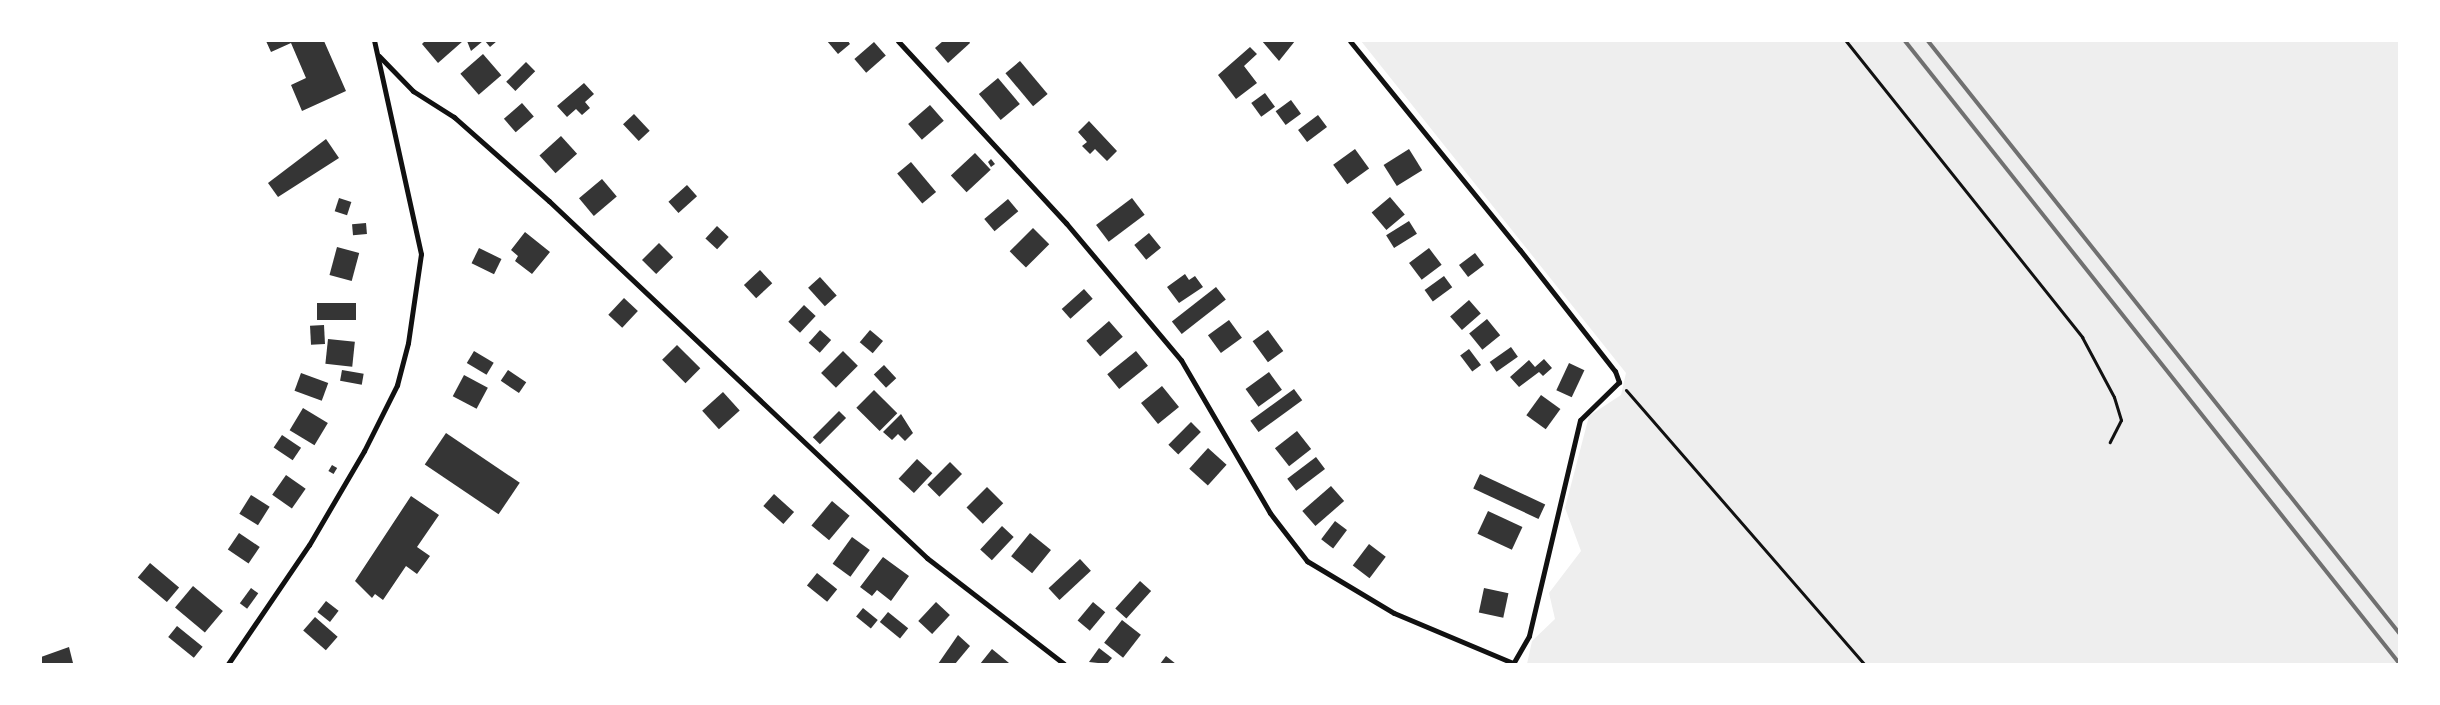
<!DOCTYPE html>
<style>
body{margin:0}
#map{position:relative;width:2440px;height:705px;overflow:hidden;background:#fff;font-family:"Roboto Condensed",sans-serif}
div>[style]{position:absolute}
[style*='--x']{left:calc(var(--x)*1px);top:calc(var(--y)*1px);width:calc(var(--w)*1px);rotate:calc(var(--a)*1deg)}
.green>*{inset:0;background:#eee}
.building>*{inset:0;background:#353535;transform-origin:0 0}
.path>*{height:3px;margin:-1.5px;padding:0 1.5px;transform-origin:1.5px;border-radius:1.5px;background:#111}
.minor>*{height:5px;margin:-2.5px;padding:0 2.5px;transform-origin:2.5px;border-radius:2.5px;background:#111}
.rail>*{height:4px;margin:-2px;padding:0 2px;transform-origin:2px;border-radius:2px;background:#707070}
span{translate:-50% -50%;white-space:nowrap;text-align:center;line-height:1.15;-webkit-text-stroke:5px #fff;paint-order:stroke}
.frame{position:absolute;inset:0;border:42px solid #fff;pointer-events:none}
</style>
<div id="map">
<div class="green">
<div style="clip-path:polygon(1361px 41px,2399px 41px,2399px 664px,1527px 664px,1532px 641px,1555px 619px,1549px 593px,1581px 551px,1565px 508px,1589px 416px,1621px 395px,1626px 373px)"></div>
</div>
<div class="building">
<div style="clip-path:polygon(266px 41px,324px 41px,346px 91px,302px 111px,291px 85px,306px 78px,291px 43px,271px 52px)"></div>
<div style="clip-path:polygon(425px 41px,463px 41px,438px 63px,422px 44px)"></div>
<div style="clip-path:polygon(467px 41px,483px 41px,471px 51px)"></div>
<div style="clip-path:polygon(485px 41px,497px 41px,490px 47px)"></div>
<div style="clip-path:polygon(827px 41px,848px 41px,850px 44px,838px 54px)"></div>
<div style="clip-path:polygon(943px 41px,969px 41px,970px 43px,948px 63px,935px 48px)"></div>
<div style="clip-path:polygon(1262px 41px,1295px 41px,1279px 61px)"></div>
<div style="left:874px;top:42px;width:18px;height:26px;rotate:49deg"></div>
<div style="clip-path:polygon(1250px 47px,1257px 54px,1244px 66px,1257px 83px,1236px 99px,1218px 75px)"></div>
<div style="left:483px;top:54px;width:28px;height:30px;rotate:49deg"></div>
<div style="left:1020px;top:61px;width:43px;height:19px;rotate:50deg"></div>
<div style="left:526px;top:62px;width:13px;height:28px;rotate:45deg"></div>
<div style="left:998px;top:78px;width:34px;height:25px;rotate:50deg"></div>
<div style="clip-path:polygon(584px 83px,594px 94px,585px 102px,590px 108px,582px 115px,576px 109px,567px 117px,557px 106px)"></div>
<div style="left:1265px;top:93px;width:17px;height:17px;rotate:54deg"></div>
<div style="left:1291px;top:100px;width:17px;height:19px;rotate:54deg"></div>
<div style="left:522px;top:103px;width:18px;height:24px;rotate:49deg"></div>
<div style="left:930px;top:105px;width:21px;height:29px;rotate:49deg"></div>
<div style="left:634px;top:114px;width:23px;height:15px;rotate:47deg"></div>
<div style="left:1318px;top:115px;width:15px;height:25px;rotate:53deg"></div>
<div style="clip-path:polygon(1089px 121px,1117px 151px,1107px 161px,1095px 149px,1090px 154px,1082px 146px,1087px 142px,1078px 132px)"></div>
<div style="left:561px;top:136px;width:24px;height:29px;rotate:48deg"></div>
<div style="clip-path:polygon(326px 139px,339px 158px,278px 197px,268px 183px)"></div>
<div style="left:1355px;top:149px;width:24px;height:27px;rotate:54deg"></div>
<div style="left:1409px;top:149px;width:25px;height:30px;rotate:58deg"></div>
<div style="left:975px;top:153px;width:23px;height:33px;rotate:47deg"></div>
<div style="clip-path:polygon(991px 159px,995px 164px,991px 167px,988px 162px)"></div>
<div style="left:911px;top:162px;width:39px;height:18px;rotate:50deg"></div>
<div style="left:602px;top:179px;width:23px;height:30px;rotate:50deg"></div>
<div style="left:687px;top:185px;width:15px;height:25px;rotate:48deg"></div>
<div style="left:1390px;top:197px;width:23px;height:24px;rotate:50deg"></div>
<div style="left:339px;top:198px;width:13px;height:14px;rotate:18deg"></div>
<div style="left:1132px;top:198px;width:21px;height:45px;rotate:53deg"></div>
<div style="left:1008px;top:199px;width:16px;height:31px;rotate:50deg"></div>
<div style="left:1409px;top:221px;width:15px;height:27px;rotate:58deg"></div>
<div style="left:366px;top:223px;width:11px;height:14px;rotate:85deg"></div>
<div style="left:717px;top:226px;width:16px;height:17px;rotate:43deg"></div>
<div style="left:1033px;top:228px;width:23px;height:33px;rotate:45deg"></div>
<div style="clip-path:polygon(525px 232px,550px 252px,532px 274px,515px 261px,518px 256px,511px 250px)"></div>
<div style="left:1149px;top:233px;width:19px;height:19px;rotate:51deg"></div>
<div style="left:659px;top:243px;width:20px;height:24px;rotate:45deg"></div>
<div style="left:337px;top:247px;width:23px;height:29px;rotate:15deg"></div>
<div style="left:479px;top:248px;width:25px;height:17px;rotate:26deg"></div>
<div style="left:1429px;top:248px;width:21px;height:25px;rotate:53deg"></div>
<div style="left:1475px;top:253px;width:15px;height:20px;rotate:53deg"></div>
<div style="left:760px;top:270px;width:18px;height:22px;rotate:47deg"></div>
<div style="clip-path:polygon(1185px 274px,1189px 280px,1195px 276px,1203px 287px,1179px 303px,1167px 287px)"></div>
<div style="left:1444px;top:276px;width:14px;height:24px;rotate:54deg"></div>
<div style="left:820px;top:277px;width:25px;height:16px;rotate:48deg"></div>
<div style="left:1216px;top:287px;width:16px;height:56px;rotate:52deg"></div>
<div style="left:1084px;top:289px;width:13px;height:30px;rotate:48deg"></div>
<div style="left:624px;top:298px;width:19px;height:23px;rotate:43deg"></div>
<div style="left:1469px;top:300px;width:18px;height:25px;rotate:49deg"></div>
<div style="left:356px;top:303px;width:17px;height:39px;rotate:90deg"></div>
<div style="left:804px;top:305px;width:16px;height:23px;rotate:43deg"></div>
<div style="left:1487px;top:319px;width:21px;height:23px;rotate:51deg"></div>
<div style="left:1229px;top:320px;width:22px;height:26px;rotate:54deg"></div>
<div style="left:1109px;top:321px;width:21px;height:30px;rotate:49deg"></div>
<div style="left:324px;top:325px;width:19px;height:14px;rotate:87deg"></div>
<div style="left:820px;top:330px;width:15px;height:17px;rotate:42deg"></div>
<div style="left:870px;top:330px;width:17px;height:16px;rotate:40deg"></div>
<div style="left:1268px;top:330px;width:26px;height:19px;rotate:54deg"></div>
<div style="left:328px;top:339px;width:27px;height:25px;rotate:6deg"></div>
<div style="left:677px;top:345px;width:33px;height:21px;rotate:45deg"></div>
<div style="left:1511px;top:347px;width:12px;height:26px;rotate:55deg"></div>
<div style="left:1469px;top:349px;width:20px;height:11px;rotate:53deg"></div>
<div style="left:474px;top:351px;width:23px;height:14px;rotate:31deg"></div>
<div style="left:843px;top:351px;width:21px;height:31px;rotate:45deg"></div>
<div style="left:1136px;top:351px;width:19px;height:37px;rotate:51deg"></div>
<div style="clip-path:polygon(1544px 359px,1552px 368px,1543px 376px,1539px 372px,1519px 387px,1510px 377px,1529px 360px,1535px 367px)"></div>
<div style="left:1569px;top:363px;width:17px;height:30px;rotate:25deg"></div>
<div style="left:884px;top:365px;width:18px;height:14px;rotate:47deg"></div>
<div style="left:342px;top:370px;width:22px;height:11px;rotate:10deg"></div>
<div style="left:508px;top:370px;width:22px;height:13px;rotate:34deg"></div>
<div style="left:1269px;top:372px;width:22px;height:29px;rotate:54deg"></div>
<div style="left:301px;top:373px;width:29px;height:19px;rotate:20deg"></div>
<div style="left:464px;top:375px;width:27px;height:24px;rotate:28deg"></div>
<div style="left:1162px;top:386px;width:27px;height:27px;rotate:51deg"></div>
<div style="left:1294px;top:389px;width:14px;height:54px;rotate:54deg"></div>
<div style="left:874px;top:390px;width:33px;height:25px;rotate:45deg"></div>
<div style="left:723px;top:392px;width:25px;height:28px;rotate:48deg"></div>
<div style="left:1541px;top:395px;width:24px;height:25px;rotate:36deg"></div>
<div style="left:303px;top:408px;width:29px;height:26px;rotate:31deg"></div>
<div style="left:839px;top:411px;width:10px;height:37px;rotate:45deg"></div>
<div style="clip-path:polygon(901px 414px,913px 433px,905px 441px,898px 434px,892px 440px,883px 432px)"></div>
<div style="left:1191px;top:422px;width:14px;height:32px;rotate:45deg"></div>
<div style="left:1297px;top:431px;width:23px;height:28px;rotate:52deg"></div>
<div style="left:446px;top:433px;width:89px;height:38px;rotate:34deg"></div>
<div style="left:282px;top:435px;width:23px;height:15px;rotate:34deg"></div>
<div style="left:1208px;top:448px;width:25px;height:28px;rotate:42deg"></div>
<div style="left:1316px;top:457px;width:15px;height:36px;rotate:53deg"></div>
<div style="left:917px;top:459px;width:21px;height:27px;rotate:43deg"></div>
<div style="left:950px;top:462px;width:17px;height:32px;rotate:45deg"></div>
<div style="left:332px;top:465px;width:6px;height:7px;rotate:31deg"></div>
<div style="left:1480px;top:474px;width:72px;height:16px;rotate:25deg"></div>
<div style="left:286px;top:475px;width:24px;height:24px;rotate:35deg"></div>
<div style="left:1331px;top:486px;width:20px;height:38px;rotate:49deg"></div>
<div style="left:987px;top:487px;width:23px;height:29px;rotate:45deg"></div>
<div style="left:774px;top:494px;width:27px;height:16px;rotate:42deg"></div>
<div style="left:251px;top:495px;width:22px;height:22px;rotate:32deg"></div>
<div style="clip-path:polygon(411px 496px,439px 515px,417px 547px,430px 556px,417px 574px,406px 566px,383px 600px,375px 594px,372px 598px,355px 581px)"></div>
<div style="left:832px;top:501px;width:23px;height:32px;rotate:40deg"></div>
<div style="left:1488px;top:511px;width:38px;height:25px;rotate:25deg"></div>
<div style="left:1335px;top:521px;width:15px;height:23px;rotate:37deg"></div>
<div style="left:1002px;top:526px;width:16px;height:32px;rotate:43deg"></div>
<div style="left:239px;top:533px;width:25px;height:20px;rotate:34deg"></div>
<div style="left:1030px;top:533px;width:27px;height:30px;rotate:39deg"></div>
<div style="left:852px;top:537px;width:22px;height:33px;rotate:36deg"></div>
<div style="left:1369px;top:544px;width:21px;height:27px;rotate:37deg"></div>
<div style="clip-path:polygon(883px 557px,909px 576px,891px 601px,877px 590px,872px 596px,860px 587px)"></div>
<div style="left:1080px;top:559px;width:16px;height:43px;rotate:47deg"></div>
<div style="left:150px;top:563px;width:38px;height:19px;rotate:40deg"></div>
<div style="left:817px;top:573px;width:26px;height:16px;rotate:39deg"></div>
<div style="left:1140px;top:581px;width:15px;height:37px;rotate:42deg"></div>
<div style="left:193px;top:586px;width:39px;height:28px;rotate:40deg"></div>
<div style="left:251px;top:588px;width:9px;height:19px;rotate:36deg"></div>
<div style="left:1484px;top:588px;width:25px;height:25px;rotate:12deg"></div>
<div style="left:326px;top:601px;width:16px;height:14px;rotate:38deg"></div>
<div style="left:936px;top:602px;width:19px;height:26px;rotate:43deg"></div>
<div style="left:1093px;top:602px;width:16px;height:24px;rotate:40deg"></div>
<div style="left:863px;top:608px;width:19px;height:11px;rotate:39deg"></div>
<div style="left:888px;top:612px;width:26px;height:13px;rotate:39deg"></div>
<div style="left:315px;top:617px;width:30px;height:18px;rotate:41deg"></div>
<div style="left:1122px;top:620px;width:24px;height:29px;rotate:38deg"></div>
<div style="left:177px;top:626px;width:33px;height:14px;rotate:39deg"></div>
<div style="clip-path:polygon(958px 635px,970px 646px,955px 664px,938px 664px)"></div>
<div style="clip-path:polygon(69px 647px,73px 663px,41px 664px,41px 657px)"></div>
<div style="clip-path:polygon(1099px 648px,1112px 658px,1107px 664px,1089px 662px)"></div>
<div style="clip-path:polygon(992px 649px,1009px 663px,1008px 664px,980px 664px)"></div>
<div style="clip-path:polygon(1166px 656px,1176px 664px,1160px 664px)"></div>
</div>
<div class="path">
<div style="--x:1846;--y:41;--w:379;--a:51.4"></div>
<div style="--x:2082;--y:337;--w:68;--a:61.9"></div>
<div style="--x:2114;--y:397;--w:24;--a:73"></div>
<div style="--x:2121;--y:420;--w:25;--a:117"></div>
<div style="--x:1626;--y:390;--w:363;--a:49"></div>
</div>
<div class="minor">
<div style="--x:898;--y:41;--w:248;--a:47.3"></div>
<div style="--x:1066;--y:223;--w:179;--a:50"></div>
<div style="--x:1181;--y:360;--w:177;--a:59.8"></div>
<div style="--x:1270;--y:513;--w:61;--a:52.4"></div>
<div style="--x:1307;--y:561;--w:101;--a:30.9"></div>
<div style="--x:1394;--y:613;--w:129;--a:22.8"></div>
<div style="--x:1350;--y:41;--w:269;--a:50.9"></div>
<div style="--x:1520;--y:250;--w:154;--a:51.9"></div>
<div style="--x:1615;--y:371;--w:12;--a:70"></div>
<div style="--x:1619;--y:382;--w:54;--a:135.7"></div>
<div style="--x:1580;--y:420;--w:222;--a:103.3"></div>
<div style="--x:1529;--y:636;--w:32;--a:120"></div>
<div style="--x:379;--y:56;--w:49;--a:45.8"></div>
<div style="--x:413;--y:91;--w:49;--a:32.4"></div>
<div style="--x:454;--y:117;--w:127;--a:41.5"></div>
<div style="--x:549;--y:201;--w:520;--a:43.36"></div>
<div style="--x:927;--y:558;--w:173;--a:37.7"></div>
<div style="--x:228;--y:664;--w:144;--a:-55.8"></div>
<div style="--x:309;--y:545;--w:109;--a:-59.7"></div>
<div style="--x:364;--y:451;--w:74;--a:-63.4"></div>
<div style="--x:397;--y:385;--w:43;--a:-75.3"></div>
<div style="--x:408;--y:343;--w:90;--a:-81.7"></div>
<div style="--x:421;--y:254;--w:218;--a:-102.4"></div>
</div>
<div class="rail">
<div style="--x:1905;--y:41;--w:794;--a:51.54"></div>
<div style="--x:1928;--y:41;--w:757;--a:51.49"></div>
</div>
<div class="frame"></div>
</div>
